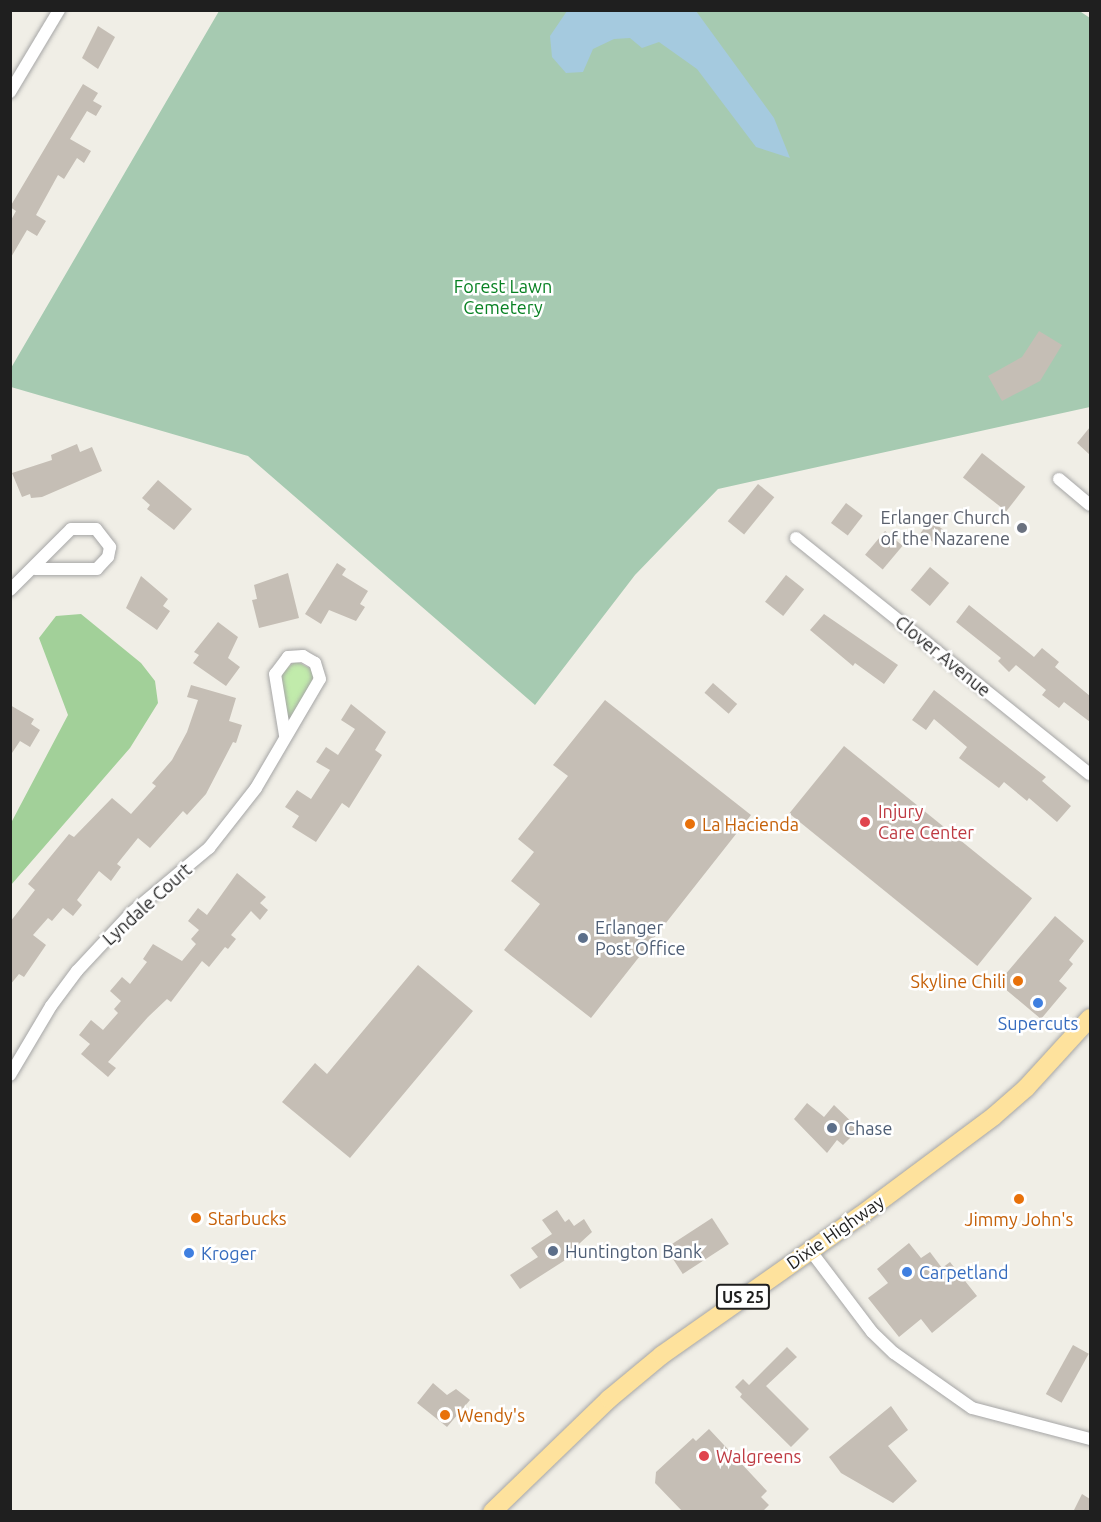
<!DOCTYPE html>
<style>
body{margin:0}
#map{position:relative;width:1101px;height:1522px;overflow:hidden;background:#f0eee6;font-family:Ubuntu,sans-serif}
div>[style]{position:absolute}
[style*='--x']{left:calc(var(--x)*1px);top:calc(var(--y)*1px);width:calc(var(--w)*1px);rotate:calc(var(--a)*1deg)}
.grass>*{inset:0;background:#c1ebab}
.forest>*{inset:0;background:#a2d099}
.cemetery>*{inset:0;background:#a6cab1}
.water>*{inset:0;background:#a5cadf}
.building>*{inset:0;background:#c5beb5;transform-origin:0 0}
.roads{filter:drop-shadow(0 0 2px #a6a6a6) drop-shadow(0 0 2px #a6a6a6)}
.minor>*{height:12px;margin:-6px;padding:0 6px;transform-origin:6px;border-radius:6px;background:#fff}
.primary>*{height:18px;margin:-9px;padding:0 9px;transform-origin:9px;border-radius:9px;background:#fee29d}
.dots>*{width:16px;height:16px;translate:-50% -50%;box-sizing:border-box;border:3px solid #fff;border-radius:50%}
span{translate:-50% -50%;white-space:nowrap;text-align:center;line-height:1.15;-webkit-text-stroke:5px #fff;paint-order:stroke}
.shield-label span{padding:2px 4px;background:#fff;border:2px solid;border-radius:4px;-webkit-text-stroke-width:0}
.shield-label{font-size:16px;color:#1f1f1f;font-weight:700}
.park-label{font-size:18px;color:#098224}
.worship-label{font-size:18px;color:#5b616d}
.right{translate:-100% -50%;text-align:right}
.street-label{font-size:18px;color:#1f1f1f}
.health-label{font-size:18px;color:#be3a42}
.left{translate:0 -50%;text-align:left}
.food-label{font-size:18px;color:#c56008}
.service-label{font-size:18px;color:#4e5e75}
.shop-label{font-size:18px;color:#366cbe}
.frame{position:absolute;inset:0;border:12px solid #1f1f1f;pointer-events:none}
</style>
<div id="map">
<div class="grass">
<div style="clip-path:polygon(296px 661px,311px 669px,315px 681px,288px 724px,281px 680px,282px 672px)"></div>
</div>
<div class="forest">
<div style="clip-path:polygon(81px 614px,141px 663px,155px 681px,158px 703px,130px 748px,11px 885px,11px 823px,68px 715px,39px 638px,56px 616px)"></div>
</div>
<div class="cemetery">
<div style="clip-path:polygon(1078px 10px,1090px 18px,1090px 407px,718px 489px,635px 575px,535px 705px,248px 456px,11px 387px,11px 368px,219px 11px)"></div>
</div>
<div class="water">
<div style="clip-path:polygon(567px 11px,696px 11px,774px 118px,790px 158px,756px 147px,697px 69px,659px 42px,642px 48px,630px 38px,614px 39px,593px 49px,583px 72px,566px 73px,552px 57px,550px 36px)"></div>
</div>
<div class="building">
<div style="clip-path:polygon(98px 26px,115px 37px,98px 69px,82px 58px)"></div>
<div style="clip-path:polygon(83px 84px,98px 93px,93px 101px,102px 106px,96px 116px,87px 111px,70px 139px,91px 151px,84px 163px,77px 158px,64px 179px,58px 175px,36px 215px,46px 221px,37px 236px,27px 230px,10px 259px,10px 222px,16px 211px,10px 207px)"></div>
<div style="clip-path:polygon(1039px 331px,1062px 345px,1040px 381px,1002px 401px,988px 376px,1022px 357px)"></div>
<div style="clip-path:polygon(1090px 427px,1090px 455px,1077px 443px)"></div>
<div style="clip-path:polygon(77px 444px,80px 452px,92px 447px,102px 471px,42px 497px,31px 498px,30px 494px,22px 497px,12px 473px,52px 460px,51px 455px)"></div>
<div style="left:982px;top:453px;width:55px;height:31px;rotate:38deg"></div>
<div style="clip-path:polygon(158px 480px,192px 509px,174px 530px,147px 509px,150px 505px,142px 498px)"></div>
<div style="left:758px;top:484px;width:21px;height:48px;rotate:39deg"></div>
<div style="left:846px;top:503px;width:21px;height:25px;rotate:37deg"></div>
<div style="left:930px;top:520px;width:19px;height:16px;rotate:36deg"></div>
<div style="left:885px;top:531px;width:23px;height:31px;rotate:40deg"></div>
<div style="clip-path:polygon(337px 563px,346px 569px,342px 575px,368px 591px,360px 604px,365px 607px,356px 621px,329px 610px,321px 624px,305px 614px)"></div>
<div style="left:930px;top:567px;width:25px;height:30px;rotate:40deg"></div>
<div style="clip-path:polygon(288px 573px,299px 618px,259px 628px,252px 600px,257px 599px,254px 585px)"></div>
<div style="left:786px;top:575px;width:23px;height:34px;rotate:38deg"></div>
<div style="clip-path:polygon(141px 576px,168px 599px,163px 606px,170px 611px,157px 630px,126px 608px)"></div>
<div style="clip-path:polygon(969px 605px,1034px 657px,1042px 648px,1059px 662px,1055px 667px,1090px 696px,1090px 722px,1064px 702px,1059px 708px,1042px 695px,1046px 690px,1016px 665px,1009px 672px,998px 661px,1001px 658px,956px 622px)"></div>
<div style="clip-path:polygon(824px 614px,898px 665px,884px 684px,855px 663px,853px 666px,810px 630px)"></div>
<div style="clip-path:polygon(218px 622px,238px 637px,228px 658px,240px 667px,226px 686px,193px 663px,199px 655px,194px 652px)"></div>
<div style="left:713px;top:683px;width:32px;height:13px;rotate:41deg"></div>
<div style="clip-path:polygon(191px 685px,236px 698px,229px 721px,242px 725px,236px 743px,233px 742px,206px 794px,187px 815px,183px 811px,150px 848px,138px 838px,117px 864px,121px 867px,111px 881px,99px 871px,77px 900px,82px 905px,73px 916px,63px 908px,52px 921px,48px 918px,33px 935px,46px 945px,24px 977px,19px 974px,10px 985px,10px 922px,35px 890px,28px 884px,69px 834px,74px 837px,112px 798px,131px 814px,156px 786px,152px 783px,172px 760px,187px 732px,198px 700px,187px 697px)"></div>
<div style="clip-path:polygon(934px 690px,1046px 777px,1042px 781px,1071px 806px,1057px 822px,1029px 798px,1027px 801px,1004px 782px,999px 788px,959px 758px,967px 747px,934px 719px,926px 730px,912px 720px)"></div>
<div style="clip-path:polygon(605px 700px,751px 815px,591px 1018px,504px 950px,540px 904px,511px 881px,534px 852px,518px 839px,568px 776px,553px 765px)"></div>
<div style="clip-path:polygon(351px 704px,386px 732px,375px 750px,382px 755px,349px 808px,342px 803px,316px 842px,292px 827px,299px 816px,285px 807px,297px 790px,311px 799px,330px 770px,316px 762px,326px 747px,338px 755px,355px 729px,341px 720px)"></div>
<div style="clip-path:polygon(10px 705px,34px 719px,31px 724px,40px 730px,30px 747px,20px 741px,10px 756px)"></div>
<div style="left:844px;top:746px;width:242px;height:87px;rotate:39deg"></div>
<div style="clip-path:polygon(237px 873px,266px 897px,260px 903px,268px 910px,260px 920px,251px 911px,231px 935px,236px 939px,228px 949px,225px 947px,209px 967px,202px 961px,171px 1002px,167px 999px,148px 1017px,108px 1062px,116px 1068px,108px 1077px,81px 1054px,90px 1044px,79px 1035px,91px 1020px,103px 1030px,118px 1013px,114px 1009px,121px 1001px,110px 991px,122px 977px,130px 984px,147px 962px,143px 959px,153px 944px,182px 961px,196px 944px,191px 939px,199px 930px,188px 921px,198px 908px,207px 915px)"></div>
<div style="clip-path:polygon(1055px 916px,1084px 941px,1069px 960px,1073px 964px,1059px 981px,1067px 988px,1041px 1019px,998px 983px)"></div>
<div style="clip-path:polygon(418px 965px,473px 1011px,350px 1158px,282px 1102px,315px 1063px,327px 1074px)"></div>
<div style="clip-path:polygon(807px 1103px,824px 1117px,834px 1105px,859px 1129px,843px 1145px,837px 1140px,827px 1153px,794px 1119px)"></div>
<div style="clip-path:polygon(557px 1210px,565px 1222px,569px 1219px,574px 1226px,584px 1219px,592px 1232px,568px 1254px,570px 1257px,520px 1289px,510px 1275px,538px 1257px,531px 1248px,552px 1234px,542px 1220px)"></div>
<div style="left:712px;top:1218px;width:31px;height:55px;rotate:57deg"></div>
<div style="clip-path:polygon(909px 1243px,921px 1258px,930px 1252px,942px 1268px,950px 1262px,977px 1296px,932px 1333px,921px 1319px,899px 1337px,868px 1298px,888px 1283px,877px 1269px)"></div>
<div style="left:1073px;top:1345px;width:18px;height:56px;rotate:29deg"></div>
<div style="clip-path:polygon(787px 1347px,797px 1357px,766px 1386px,809px 1429px,791px 1447px,740px 1397px,742px 1394px,735px 1387px,743px 1379px,749px 1385px)"></div>
<div style="clip-path:polygon(433px 1383px,447px 1395px,456px 1389px,470px 1400px,447px 1427px,417px 1403px)"></div>
<div style="clip-path:polygon(891px 1406px,908px 1430px,888px 1446px,917px 1481px,893px 1503px,841px 1473px,829px 1457px)"></div>
<div style="clip-path:polygon(709px 1429px,767px 1491px,761px 1497px,769px 1505px,762px 1512px,683px 1512px,655px 1483px,656px 1472px,693px 1438px,696px 1441px)"></div>
<div style="clip-path:polygon(1082px 1494px,1090px 1499px,1090px 1512px,1073px 1512px)"></div>
</div>
<div class="roads">
<div class="minor">
<div style="--x:10;--y:92;--w:96;--a:-59.1"></div>
<div style="--x:1059;--y:479;--w:40;--a:40"></div>
<div style="--x:796;--y:538;--w:377;--a:38.8"></div>
<div style="--x:10;--y:590;--w:86;--a:-45"></div>
<div style="--x:71;--y:529;--w:25;--a:0"></div>
<div style="--x:96;--y:529;--w:23;--a:52"></div>
<div style="--x:110;--y:547;--w:10;--a:101"></div>
<div style="--x:108;--y:557;--w:16;--a:133"></div>
<div style="--x:97;--y:569;--w:62;--a:180"></div>
<div style="--x:10;--y:1075;--w:80;--a:-59.3"></div>
<div style="--x:51;--y:1006;--w:44;--a:-53.4"></div>
<div style="--x:77;--y:971;--w:79;--a:-47"></div>
<div style="--x:131;--y:913;--w:102;--a:-39.8"></div>
<div style="--x:209;--y:848;--w:76;--a:-51.9"></div>
<div style="--x:256;--y:788;--w:126;--a:-59.6"></div>
<div style="--x:320;--y:679;--w:17;--a:-107"></div>
<div style="--x:315;--y:663;--w:14;--a:-150"></div>
<div style="--x:303;--y:656;--w:15;--a:176"></div>
<div style="--x:288;--y:657;--w:21;--a:127"></div>
<div style="--x:275;--y:674;--w:62;--a:80.7"></div>
<div style="--x:810;--y:1250;--w:103;--a:52.9"></div>
<div style="--x:872;--y:1332;--w:30;--a:44"></div>
<div style="--x:894;--y:1353;--w:95;--a:35.2"></div>
<div style="--x:972;--y:1408;--w:122;--a:14.7"></div>
</div>
<div class="primary">
<div style="--x:492;--y:1512;--w:163;--a:-44"></div>
<div style="--x:609;--y:1399;--w:69;--a:-39.7"></div>
<div style="--x:662;--y:1355;--w:242;--a:-35.1"></div>
<div style="--x:860;--y:1216;--w:167;--a:-36.7"></div>
<div style="--x:994;--y:1116;--w:43;--a:-41.2"></div>
<div style="--x:1026;--y:1088;--w:95;--a:-47.6"></div>
</div>
</div>
<div class="dots">
<div style="left:1022px;top:528px;background:#6b7280"></div>
<div style="left:865px;top:822px;background:#e0444e"></div>
<div style="left:690px;top:824px;background:#e8710a"></div>
<div style="left:583px;top:938px;background:#5c6f8a"></div>
<div style="left:1018px;top:981px;background:#e8710a"></div>
<div style="left:1038px;top:1003px;background:#3f7fe0"></div>
<div style="left:832px;top:1128px;background:#5c6f8a"></div>
<div style="left:1019px;top:1199px;background:#e8710a"></div>
<div style="left:196px;top:1218px;background:#e8710a"></div>
<div style="left:553px;top:1251px;background:#5c6f8a"></div>
<div style="left:189px;top:1253px;background:#3f7fe0"></div>
<div style="left:907px;top:1272px;background:#3f7fe0"></div>
<div style="left:445px;top:1415px;background:#e8710a"></div>
<div style="left:704px;top:1456px;background:#e0444e"></div>
</div>
<div class="shield-label">
<span style="left:743px;top:1297px">US 25</span>
</div>
<div class="park-label">
<span style="left:503px;top:297px">Forest Lawn<br>Cemetery</span>
</div>
<div class="worship-label">
<span class="right" style="left:1010px;top:528px">Erlanger Church<br>of the Nazarene</span>
</div>
<div class="street-label">
<span style="left:943px;top:656px;rotate:39deg">Clover Avenue</span>
<span style="left:147px;top:904px;rotate:-42deg">Lyndale Court</span>
<span style="left:835px;top:1232px;rotate:-35deg">Dixie Highway</span>
</div>
<div class="health-label">
<span class="left" style="left:878px;top:822px">Injury<br>Care Center</span>
<span class="left" style="left:716px;top:1456px">Walgreens</span>
</div>
<div class="food-label">
<span class="left" style="left:702px;top:824px">La Hacienda</span>
<span class="right" style="left:1006px;top:981px">Skyline Chili</span>
<span class="left" style="left:208px;top:1218px">Starbucks</span>
<span style="left:1019px;top:1219px">Jimmy John's</span>
<span class="left" style="left:457px;top:1415px">Wendy's</span>
</div>
<div class="service-label">
<span class="left" style="left:595px;top:938px">Erlanger<br>Post Office</span>
<span class="left" style="left:844px;top:1128px">Chase</span>
<span class="left" style="left:565px;top:1251px">Huntington Bank</span>
</div>
<div class="shop-label">
<span style="left:1038px;top:1023px">Supercuts</span>
<span class="left" style="left:201px;top:1253px">Kroger</span>
<span class="left" style="left:919px;top:1272px">Carpetland</span>
</div>
<div class="frame"></div>
</div>
